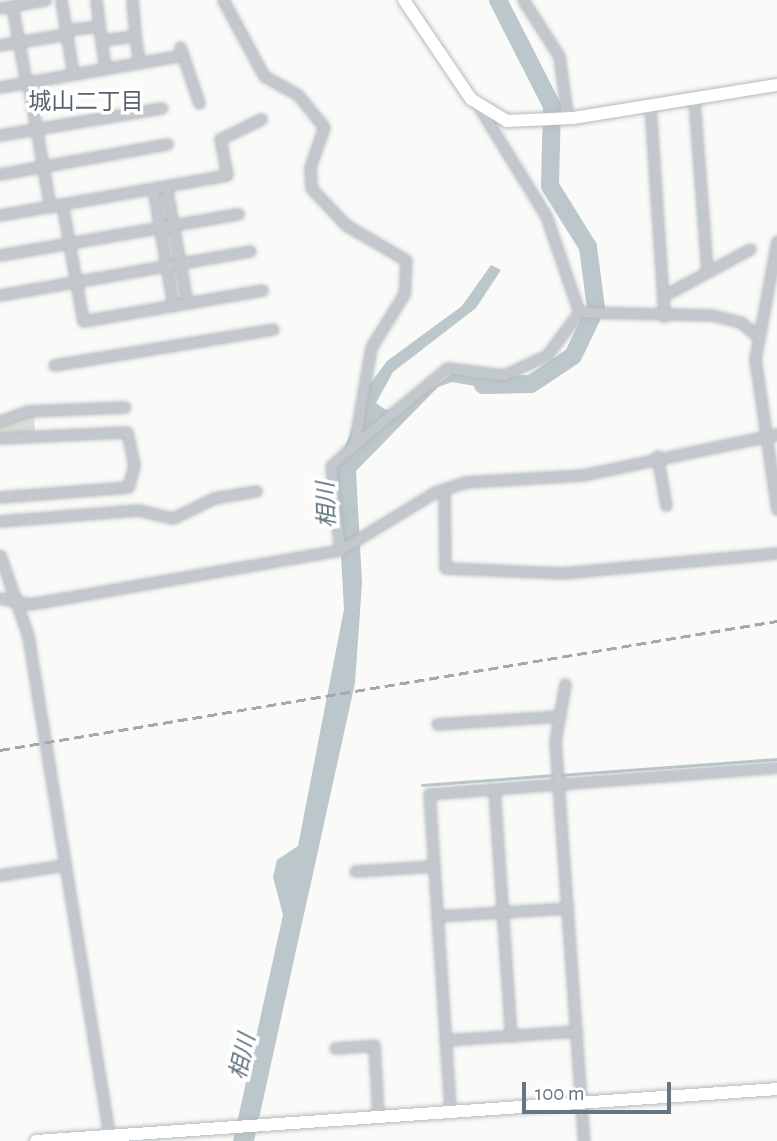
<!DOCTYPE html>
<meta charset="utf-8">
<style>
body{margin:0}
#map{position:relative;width:777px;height:1141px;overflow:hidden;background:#fafaf8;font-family:"Alegreya Sans","Noto Sans JP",sans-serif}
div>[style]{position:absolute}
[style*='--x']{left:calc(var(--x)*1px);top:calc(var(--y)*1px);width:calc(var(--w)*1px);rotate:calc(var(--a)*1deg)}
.green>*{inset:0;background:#dadfd7}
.water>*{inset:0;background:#bbc7cb}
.stream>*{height:2.5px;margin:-1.25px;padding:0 1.25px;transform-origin:1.25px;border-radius:1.25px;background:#bbc7cb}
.river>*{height:18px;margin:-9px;padding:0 9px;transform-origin:9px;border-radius:9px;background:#bbc7cb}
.roads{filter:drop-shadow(0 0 2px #b3babf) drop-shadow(0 0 2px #b3babf)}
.street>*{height:9px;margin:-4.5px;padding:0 4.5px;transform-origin:4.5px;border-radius:4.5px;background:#c3c8cc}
.secondary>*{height:12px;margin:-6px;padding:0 6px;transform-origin:6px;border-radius:6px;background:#fff}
.rail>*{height:2.5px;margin-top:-1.25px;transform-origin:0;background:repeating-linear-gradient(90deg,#a2aab0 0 10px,transparent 0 15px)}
span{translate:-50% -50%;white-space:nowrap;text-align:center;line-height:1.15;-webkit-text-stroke:7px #fff;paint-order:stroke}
.neighbourhood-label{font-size:23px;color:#57646e}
.water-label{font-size:23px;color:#60757c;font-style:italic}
.scale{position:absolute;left:522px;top:1082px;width:149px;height:32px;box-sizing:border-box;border:4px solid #657683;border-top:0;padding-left:9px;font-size:21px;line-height:24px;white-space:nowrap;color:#657683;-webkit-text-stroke:5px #fff;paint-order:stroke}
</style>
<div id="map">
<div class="green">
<div style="clip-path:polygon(34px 412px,35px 434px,0 436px,0 423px)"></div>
</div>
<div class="water">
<div style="clip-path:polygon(491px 265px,501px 270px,476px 308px,393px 372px,376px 403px,386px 410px,406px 407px,453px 373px,506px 383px,544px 379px,497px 390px,452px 382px,438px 387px,356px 471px,362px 583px,355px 683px,254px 1141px,233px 1141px,283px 915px,273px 877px,277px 860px,298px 846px,344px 609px,336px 469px,370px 384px,387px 361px,462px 306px)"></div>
</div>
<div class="stream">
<div style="--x:560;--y:775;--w:218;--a:-4.2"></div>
<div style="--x:422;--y:785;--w:132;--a:-4.3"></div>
</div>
<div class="river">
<div style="--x:483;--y:385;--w:48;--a:-1.2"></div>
<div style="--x:531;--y:384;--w:50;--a:-33.7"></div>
<div style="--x:573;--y:356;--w:53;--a:-64.4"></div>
<div style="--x:596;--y:308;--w:62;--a:-97.5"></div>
<div style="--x:588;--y:247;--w:72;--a:-121.9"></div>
<div style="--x:550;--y:186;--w:80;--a:-88.6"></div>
<div style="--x:552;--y:106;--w:119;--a:-117"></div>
</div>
<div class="roads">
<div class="street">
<div style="--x:61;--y:0;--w:75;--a:80.8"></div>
<div style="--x:96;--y:0;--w:26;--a:83"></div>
<div style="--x:132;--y:0;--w:36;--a:85"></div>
<div style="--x:223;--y:0;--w:86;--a:61.7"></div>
<div style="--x:264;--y:76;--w:39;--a:29"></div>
<div style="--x:298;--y:95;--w:41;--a:50.9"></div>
<div style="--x:324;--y:127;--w:42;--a:109.3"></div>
<div style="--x:310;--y:167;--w:21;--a:87"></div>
<div style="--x:311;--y:188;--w:51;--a:46.6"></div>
<div style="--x:346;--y:225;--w:69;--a:30.3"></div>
<div style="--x:406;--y:260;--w:34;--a:93"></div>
<div style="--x:404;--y:294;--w:62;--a:121.9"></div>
<div style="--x:371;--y:347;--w:99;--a:99.8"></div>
<div style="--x:354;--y:445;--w:31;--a:138"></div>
<div style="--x:331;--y:466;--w:84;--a:83.9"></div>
<div style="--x:523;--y:0;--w:67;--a:57.3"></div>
<div style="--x:559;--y:56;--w:60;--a:82.3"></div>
<div style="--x:12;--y:6;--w:77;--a:79.6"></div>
<div style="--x:0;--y:8;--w:46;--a:-10.1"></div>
<div style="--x:66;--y:30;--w:33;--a:-7"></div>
<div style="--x:99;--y:26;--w:42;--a:81.9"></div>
<div style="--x:101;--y:40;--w:34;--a:-7"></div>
<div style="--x:135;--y:36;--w:26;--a:81"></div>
<div style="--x:0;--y:45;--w:67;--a:-9.5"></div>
<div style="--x:180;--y:47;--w:59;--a:71.3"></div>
<div style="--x:28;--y:82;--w:127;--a:80"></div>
<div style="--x:0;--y:87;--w:186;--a:-9.9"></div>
<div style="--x:694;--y:99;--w:171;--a:85.7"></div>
<div style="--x:650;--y:105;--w:212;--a:86.2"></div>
<div style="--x:479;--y:107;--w:128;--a:58.4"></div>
<div style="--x:546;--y:216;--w:102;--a:71"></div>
<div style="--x:0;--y:135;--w:164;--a:-9.5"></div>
<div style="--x:0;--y:174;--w:170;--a:-10.2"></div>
<div style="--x:166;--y:186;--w:119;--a:79.8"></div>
<div style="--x:153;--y:188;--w:119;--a:80.3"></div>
<div style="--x:62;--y:204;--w:119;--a:79.8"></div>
<div style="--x:83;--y:321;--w:182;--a:-9.8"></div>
<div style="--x:0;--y:215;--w:230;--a:-10"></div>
<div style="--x:227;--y:175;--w:37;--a:-101"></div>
<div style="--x:220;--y:139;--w:46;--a:-26"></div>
<div style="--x:777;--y:241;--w:120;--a:100.6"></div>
<div style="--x:755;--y:359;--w:152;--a:81.7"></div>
<div style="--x:0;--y:255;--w:242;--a:-9.8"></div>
<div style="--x:0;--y:295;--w:254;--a:-10"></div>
<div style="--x:663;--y:296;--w:99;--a:-28.4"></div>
<div style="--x:579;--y:312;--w:133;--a:1.3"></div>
<div style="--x:712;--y:315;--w:30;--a:14"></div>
<div style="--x:741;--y:322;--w:21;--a:41"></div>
<div style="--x:54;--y:365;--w:222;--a:-9.3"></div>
<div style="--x:0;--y:421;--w:30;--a:-20"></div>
<div style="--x:28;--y:411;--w:97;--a:-2.4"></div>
<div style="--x:0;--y:438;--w:127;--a:-2.7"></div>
<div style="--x:127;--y:432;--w:34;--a:78"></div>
<div style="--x:134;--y:465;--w:23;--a:105"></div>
<div style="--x:128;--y:487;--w:128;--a:175.5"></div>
<div style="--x:354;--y:445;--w:121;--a:-39.6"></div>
<div style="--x:447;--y:368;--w:57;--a:7"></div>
<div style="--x:504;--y:375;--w:47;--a:-24.9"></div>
<div style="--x:547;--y:355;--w:54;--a:-53.3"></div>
<div style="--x:657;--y:456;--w:50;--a:79.6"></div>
<div style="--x:444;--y:489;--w:79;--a:89.3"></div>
<div style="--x:445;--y:568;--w:117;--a:2.4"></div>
<div style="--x:562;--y:573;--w:216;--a:-5.3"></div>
<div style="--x:0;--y:521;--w:138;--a:-4.6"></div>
<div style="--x:138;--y:510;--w:36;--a:13"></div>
<div style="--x:173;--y:518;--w:46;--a:-26"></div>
<div style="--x:214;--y:498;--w:43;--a:-9.5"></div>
<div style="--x:0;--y:555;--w:86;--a:70.9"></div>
<div style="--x:28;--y:636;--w:511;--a:80.76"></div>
<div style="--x:0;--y:598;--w:31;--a:11"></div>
<div style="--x:30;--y:604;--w:315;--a:-9.9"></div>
<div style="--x:340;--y:550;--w:111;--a:-31.4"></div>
<div style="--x:435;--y:492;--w:32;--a:-18"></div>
<div style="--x:465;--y:482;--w:118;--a:-3.4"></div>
<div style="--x:583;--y:475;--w:198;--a:-11.9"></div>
<div style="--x:565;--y:684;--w:58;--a:100"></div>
<div style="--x:555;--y:741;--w:401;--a:85.9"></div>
<div style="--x:437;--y:724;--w:123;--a:-3.7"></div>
<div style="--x:494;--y:789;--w:248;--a:86.1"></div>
<div style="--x:355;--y:871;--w:79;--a:-3.6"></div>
<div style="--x:0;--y:875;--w:65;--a:-8.9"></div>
<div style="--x:437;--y:916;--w:131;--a:-3.5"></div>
<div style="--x:445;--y:1040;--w:132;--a:-3.9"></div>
<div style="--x:335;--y:1048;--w:39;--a:-4"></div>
<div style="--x:374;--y:1045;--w:69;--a:86.7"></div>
<div style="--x:450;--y:1108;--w:315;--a:-93.8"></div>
<div style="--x:429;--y:794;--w:349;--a:-4.4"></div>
</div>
<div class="secondary">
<div style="--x:404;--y:0;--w:120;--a:55.9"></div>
<div style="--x:471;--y:99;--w:42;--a:31.4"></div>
<div style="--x:507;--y:121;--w:66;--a:-2.6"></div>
<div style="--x:573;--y:118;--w:207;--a:-9.2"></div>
<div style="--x:36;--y:1141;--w:743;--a:-4.01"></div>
</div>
</div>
<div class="rail">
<div style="--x:0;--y:750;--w:788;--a:-9.43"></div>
</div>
<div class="neighbourhood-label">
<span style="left:86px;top:103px">城山二丁目</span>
</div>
<div class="water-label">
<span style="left:328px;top:505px;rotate:-92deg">相川</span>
<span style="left:244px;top:1057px;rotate:-77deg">相川</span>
</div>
<div class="scale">100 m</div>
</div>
